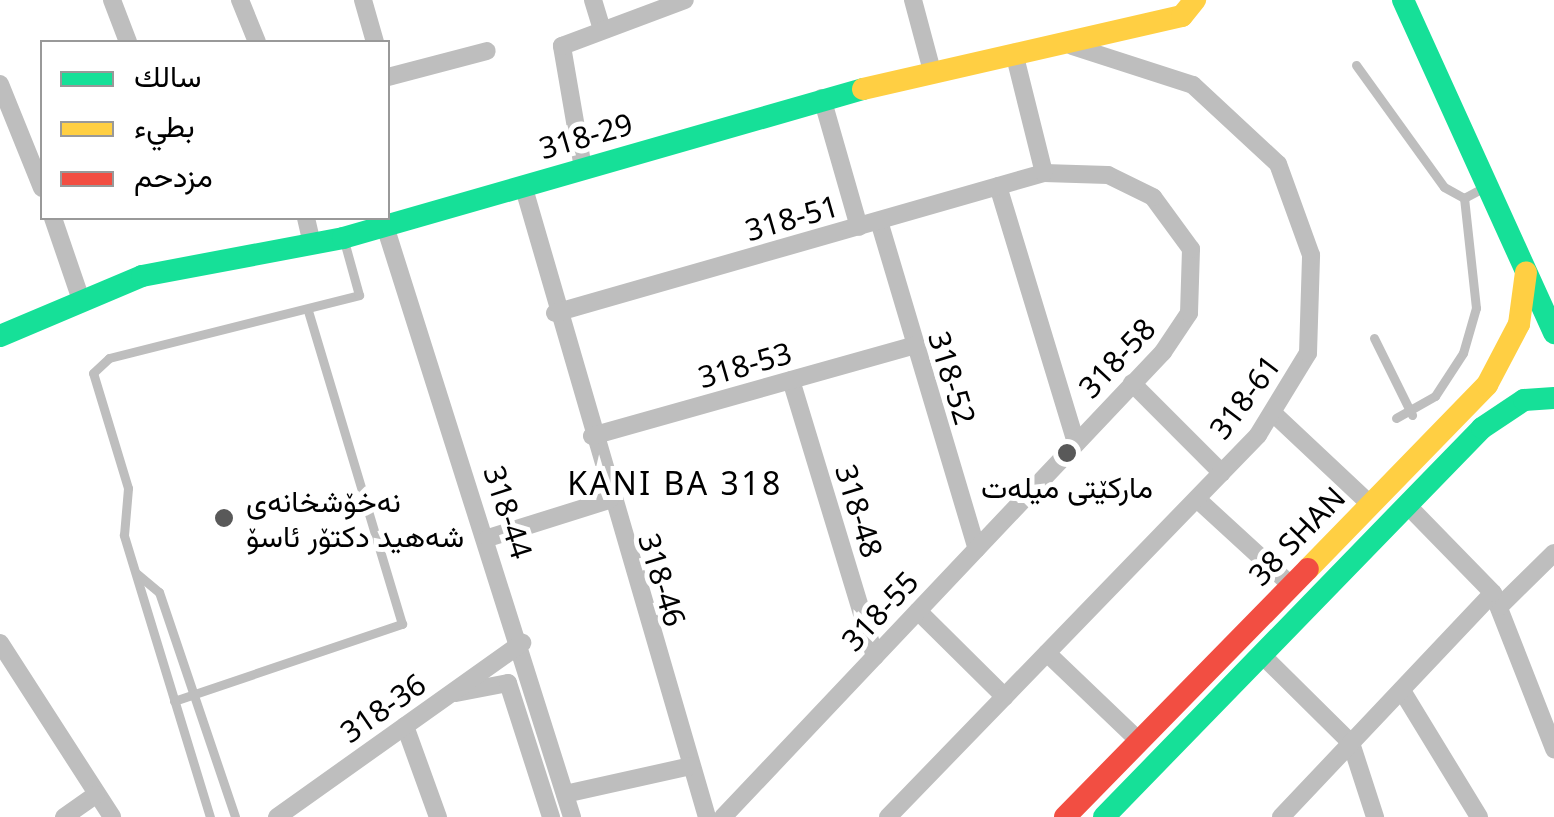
<!DOCTYPE html>
<meta charset="utf-8">
<style>
body{margin:0}
#map{position:relative;width:1554px;height:817px;overflow:hidden;background:#fff;font-family:"Noto Sans",Vazirmatn,sans-serif}
div>[style]{position:absolute}
[style*='--x']{left:calc(var(--x)*1px);top:calc(var(--y)*1px);width:calc(var(--w)*1px);rotate:calc(var(--a)*1deg)}
.lane>*{height:9px;margin:-4.5px;padding:0 4.5px;transform-origin:4.5px;border-radius:4.5px;background:#bebebe}
.street>*{height:18px;margin:-9px;padding:0 9px;transform-origin:9px;border-radius:9px;background:#bebebe}
.fast>*{height:22px;margin:-11px;padding:0 11px;transform-origin:11px;border-radius:11px;background:#16e098}
.slow>*{height:22px;margin:-11px;padding:0 11px;transform-origin:11px;border-radius:11px;background:#ffcf43}
.jam>*{height:22px;margin:-11px;padding:0 11px;transform-origin:11px;border-radius:11px;background:#f24e42}
.dots>*{width:28px;height:28px;translate:-50% -50%;box-sizing:border-box;border:5px solid #fff;border-radius:50%}
span{translate:-50% -50%;white-space:nowrap;text-align:center;line-height:1.15;-webkit-text-stroke:10px #fff;paint-order:stroke}
.street-label{font-size:30px;color:#000}
.poi-label{font-size:30px;color:#000}
.left{translate:0 -50%;text-align:left}
.neighbourhood-label{font-size:32px;color:#000;letter-spacing:2.5px}
.legend{position:absolute;left:40px;top:40px;width:350px;height:180px;box-sizing:border-box;background:#fff;border:2px solid #999;margin:0;padding:12px 18px;list-style:none;font-size:30px;color:#000}
.legend li{display:flex;align-items:center;gap:20px;height:50px}
.legend b{width:50px;border:2px solid #999}
</style>
<div id="map">
<div class="lane">
<div style="--x:1356;--y:65;--w:150;--a:54.2"></div>
<div style="--x:1444;--y:187;--w:23;--a:29"></div>
<div style="--x:1464;--y:198;--w:24;--a:-28"></div>
<div style="--x:1374;--y:338;--w:86;--a:63.7"></div>
<div style="--x:1396;--y:418;--w:45;--a:-29.4"></div>
<div style="--x:1435;--y:396;--w:51;--a:-56.9"></div>
<div style="--x:1463;--y:353;--w:47;--a:-73.9"></div>
<div style="--x:1476;--y:308;--w:111;--a:-96.2"></div>
<div style="--x:136;--y:573;--w:30;--a:40"></div>
<div style="--x:159;--y:592;--w:237;--a:71.3"></div>
<div style="--x:174;--y:701;--w:241;--a:-18.7"></div>
<div style="--x:402;--y:624;--w:328;--a:-106.7"></div>
<div style="--x:210;--y:817;--w:295;--a:-107"></div>
<div style="--x:124;--y:535;--w:47;--a:-85.1"></div>
<div style="--x:128;--y:488;--w:120;--a:-106.9"></div>
<div style="--x:93;--y:373;--w:22;--a:-43"></div>
<div style="--x:109;--y:358;--w:258;--a:-14.1"></div>
<div style="--x:359;--y:295;--w:56;--a:-105.5"></div>
</div>
<div class="street">
<div style="--x:112;--y:0;--w:45;--a:69.1"></div>
<div style="--x:240;--y:0;--w:45;--a:68"></div>
<div style="--x:363;--y:0;--w:44;--a:74.1"></div>
<div style="--x:593;--y:0;--w:28;--a:73"></div>
<div style="--x:913;--y:0;--w:73;--a:75"></div>
<div style="--x:388;--y:77;--w:102;--a:-14.7"></div>
<div style="--x:0;--y:84;--w:112;--a:68"></div>
<div style="--x:822;--y:98;--w:134;--a:74"></div>
<div style="--x:583;--y:168;--w:124;--a:-99.8"></div>
<div style="--x:562;--y:46;--w:131;--a:-20.5"></div>
<div style="--x:523;--y:185;--w:658;--a:73.77"></div>
<div style="--x:998;--y:186;--w:269;--a:73.1"></div>
<div style="--x:53;--y:218;--w:83;--a:71.1"></div>
<div style="--x:306;--y:218;--w:26;--a:77"></div>
<div style="--x:879;--y:221;--w:342;--a:73.4"></div>
<div style="--x:385;--y:226;--w:620;--a:72.44"></div>
<div style="--x:555;--y:313;--w:509;--a:-15.98"></div>
<div style="--x:791;--y:380;--w:289;--a:73.1"></div>
<div style="--x:1132;--y:383;--w:127;--a:45"></div>
<div style="--x:1274;--y:414;--w:132;--a:43.2"></div>
<div style="--x:592;--y:436;--w:333;--a:-15.7"></div>
<div style="--x:1197;--y:499;--w:127;--a:42.5"></div>
<div style="--x:488;--y:538;--w:127;--a:-17.4"></div>
<div style="--x:1493;--y:593;--w:168;--a:68.6"></div>
<div style="--x:1499;--y:607;--w:77;--a:-44.5"></div>
<div style="--x:918;--y:611;--w:122;--a:44.7"></div>
<div style="--x:0;--y:643;--w:207;--a:57.2"></div>
<div style="--x:1047;--y:653;--w:127;--a:43.7"></div>
<div style="--x:1262;--y:655;--w:125;--a:44.7"></div>
<div style="--x:1351;--y:743;--w:78;--a:72"></div>
<div style="--x:456;--y:693;--w:53;--a:-10.9"></div>
<div style="--x:508;--y:683;--w:141;--a:72.2"></div>
<div style="--x:1404;--y:694;--w:144;--a:58.6"></div>
<div style="--x:405;--y:726;--w:97;--a:70.1"></div>
<div style="--x:565;--y:794;--w:129;--a:-12.5"></div>
<div style="--x:64;--y:817;--w:39;--a:-35"></div>
<div style="--x:277;--y:817;--w:301;--a:-35.4"></div>
<div style="--x:723;--y:817;--w:640;--a:-46.58"></div>
<div style="--x:1163;--y:352;--w:47;--a:-56.3"></div>
<div style="--x:1189;--y:313;--w:64;--a:-88.2"></div>
<div style="--x:1191;--y:249;--w:64;--a:-126.2"></div>
<div style="--x:1153;--y:197;--w:50;--a:-153.9"></div>
<div style="--x:1108;--y:175;--w:64;--a:-178.2"></div>
<div style="--x:1044;--y:173;--w:124;--a:-104"></div>
<div style="--x:888;--y:817;--w:532;--a:-45.91"></div>
<div style="--x:1258;--y:435;--w:96;--a:-58.6"></div>
<div style="--x:1308;--y:353;--w:98;--a:-88.2"></div>
<div style="--x:1311;--y:255;--w:97;--a:-109.9"></div>
<div style="--x:1278;--y:164;--w:116;--a:-137.1"></div>
<div style="--x:1193;--y:85;--w:127;--a:-162.1"></div>
<div style="--x:1281;--y:817;--w:308;--a:-46.6"></div>
<div style="--x:1493;--y:593;--w:123;--a:-134.3"></div>
</div>
<div class="fast">
<div style="--x:1403;--y:0;--w:366;--a:65.6"></div>
<div style="--x:0;--y:336;--w:154;--a:-22.9"></div>
<div style="--x:142;--y:276;--w:205;--a:-10.7"></div>
<div style="--x:343;--y:238;--w:541;--a:-15.99"></div>
<div style="--x:1104;--y:817;--w:542;--a:-45.82"></div>
<div style="--x:1482;--y:428;--w:50;--a:-33.7"></div>
<div style="--x:1524;--y:400;--w:30;--a:-4"></div>
</div>
<div class="slow">
<div style="--x:863;--y:89;--w:327;--a:-12.9"></div>
<div style="--x:1182;--y:16;--w:21;--a:-51"></div>
<div style="--x:1308;--y:569;--w:257;--a:-45.8"></div>
<div style="--x:1487;--y:385;--w:69;--a:-62.3"></div>
<div style="--x:1519;--y:324;--w:52;--a:-82.3"></div>
</div>
<div class="jam">
<div style="--x:1065;--y:817;--w:347;--a:-45.6"></div>
</div>
<div class="dots">
<div style="left:1067px;top:453px;background:#595959"></div>
<div style="left:224px;top:518px;background:#595959"></div>
</div>
<div class="street-label">
<span style="left:586px;top:136px;rotate:-16deg">318-29</span>
<span style="left:792px;top:218px;rotate:-16deg">318-51</span>
<span style="left:1117px;top:358px;rotate:-47deg">318-58</span>
<span style="left:745px;top:365px;rotate:-16deg">318-53</span>
<span style="left:952px;top:378px;rotate:73deg">318-52</span>
<span style="left:1245px;top:397px;rotate:-53deg">318-61</span>
<span style="left:859px;top:511px;rotate:73deg">318-48</span>
<span style="left:508px;top:512px;rotate:72deg">318-44</span>
<span style="left:1297px;top:536px;rotate:-46deg">38 SHAN</span>
<span style="left:662px;top:580px;rotate:73deg">318-46</span>
<span style="left:880px;top:611px;rotate:-47deg">318-55</span>
<span style="left:383px;top:708px;rotate:-35deg">318-36</span>
</div>
<div class="poi-label">
<span style="left:1067px;top:487px">مارکێتی میلەت</span>
<span class="left" style="left:246px;top:518px">نەخۆشخانەی<br>شەهید دکتۆر ئاسۆ</span>
</div>
<div class="neighbourhood-label">
<span style="left:675px;top:483px">KANI BA 318</span>
</div>
<ul class="legend">
<li><b style="height:12px;background:#16e098"></b>سالك</li>
<li><b style="height:12px;background:#ffcf43"></b>بطيء</li>
<li><b style="height:12px;background:#f24e42"></b>مزدحم</li>
</ul>
</div>
